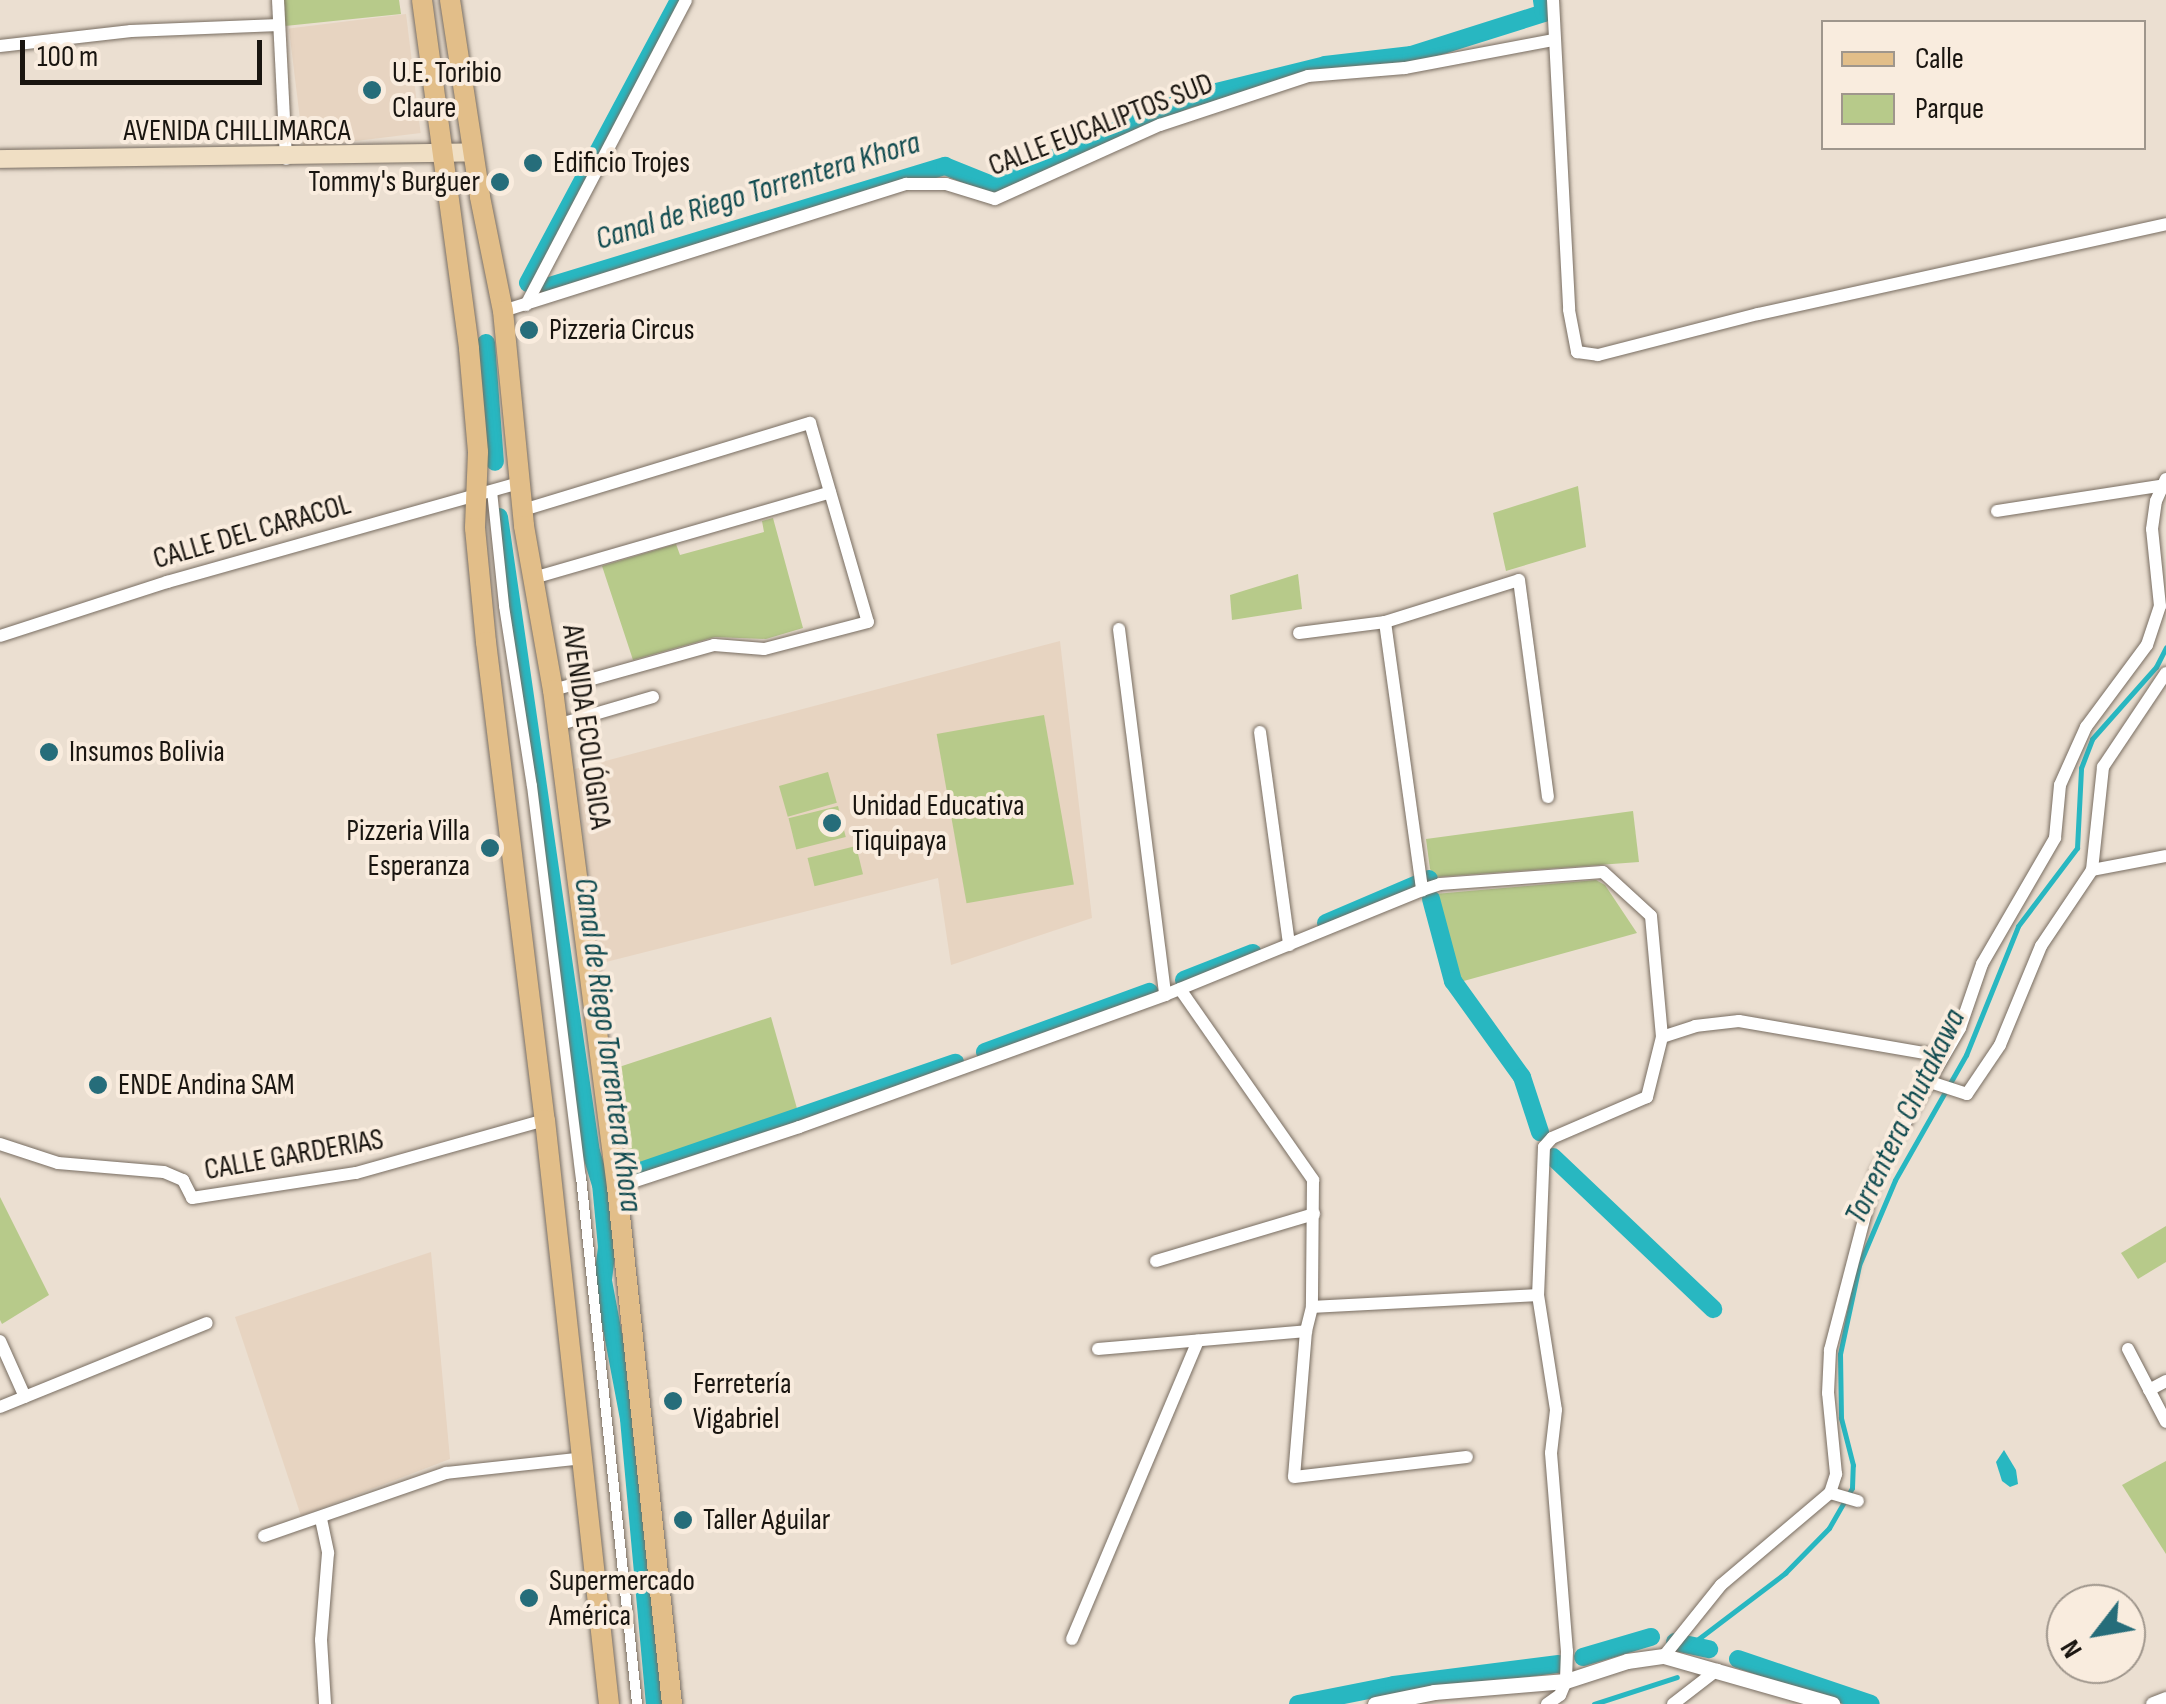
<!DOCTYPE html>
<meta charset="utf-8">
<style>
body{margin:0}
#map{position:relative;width:2166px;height:1704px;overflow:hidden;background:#ebdfd1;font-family:"Sofia Sans Condensed",sans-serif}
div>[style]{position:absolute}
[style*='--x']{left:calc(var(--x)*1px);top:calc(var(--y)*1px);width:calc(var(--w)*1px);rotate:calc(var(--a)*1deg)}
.built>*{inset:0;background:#e7d4c1;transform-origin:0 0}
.green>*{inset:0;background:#b7ca8a;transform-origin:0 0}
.water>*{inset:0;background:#28b7c1}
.stream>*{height:5px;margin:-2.5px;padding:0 2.5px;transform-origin:2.5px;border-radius:2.5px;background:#28b7c1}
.canal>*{height:18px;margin:-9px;padding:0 9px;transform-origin:9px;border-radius:9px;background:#28b7c1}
.roads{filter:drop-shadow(0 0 2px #786d61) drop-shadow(0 0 2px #786d61)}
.pedestrian>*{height:10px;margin:-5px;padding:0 5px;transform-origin:5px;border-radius:5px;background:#fff}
.minor>*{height:12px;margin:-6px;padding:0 6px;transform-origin:6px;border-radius:6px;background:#fff}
.tertiary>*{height:15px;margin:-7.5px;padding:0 7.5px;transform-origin:7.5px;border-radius:7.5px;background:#fff}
.secondary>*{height:18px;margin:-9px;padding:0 9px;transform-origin:9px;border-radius:9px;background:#f0dfc4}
.primary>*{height:20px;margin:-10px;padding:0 10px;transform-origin:10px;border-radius:10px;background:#e2be89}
.dots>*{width:28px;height:28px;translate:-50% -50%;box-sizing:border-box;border:5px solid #f9ecde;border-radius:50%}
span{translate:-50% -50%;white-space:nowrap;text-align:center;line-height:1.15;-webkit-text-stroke:8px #f9ecde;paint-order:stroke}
.poi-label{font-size:30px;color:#191510}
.left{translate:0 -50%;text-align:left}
.right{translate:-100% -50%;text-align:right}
.street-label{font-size:30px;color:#191510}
.water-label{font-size:32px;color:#114b50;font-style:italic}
.legend{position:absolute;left:1821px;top:20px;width:325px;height:130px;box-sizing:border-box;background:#f9ecde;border:2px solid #9f968c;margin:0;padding:12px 18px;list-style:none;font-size:30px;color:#191510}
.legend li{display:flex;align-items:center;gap:20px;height:50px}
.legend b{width:50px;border:2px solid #9f968c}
.north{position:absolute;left:2046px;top:1584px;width:100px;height:100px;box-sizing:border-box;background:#f9ecde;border:2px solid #9f968c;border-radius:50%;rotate:239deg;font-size:28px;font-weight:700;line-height:40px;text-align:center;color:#191510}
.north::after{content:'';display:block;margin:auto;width:35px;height:45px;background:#266d7a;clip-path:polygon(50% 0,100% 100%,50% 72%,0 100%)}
.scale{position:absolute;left:20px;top:40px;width:242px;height:45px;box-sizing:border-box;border:5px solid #191510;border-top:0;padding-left:12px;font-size:30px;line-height:35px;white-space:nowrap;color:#191510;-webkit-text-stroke:8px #f9ecde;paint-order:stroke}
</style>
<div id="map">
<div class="built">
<div style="left:406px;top:14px;width:120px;height:118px;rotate:83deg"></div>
<div style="clip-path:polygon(1060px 641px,1092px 918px,951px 965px,938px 878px,602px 963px,575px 769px)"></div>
<div style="clip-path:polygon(431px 1252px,450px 1459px,301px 1516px,235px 1317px)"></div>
</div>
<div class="green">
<div style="clip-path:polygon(284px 0,399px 0,401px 14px,285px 26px)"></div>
<div style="clip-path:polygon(1578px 486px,1586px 547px,1506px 571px,1493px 513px)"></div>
<div style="clip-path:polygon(773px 518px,803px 628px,766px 639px,715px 637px,633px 660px,602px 566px,676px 544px,680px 555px,764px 532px,762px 521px)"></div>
<div style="clip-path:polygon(1298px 574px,1302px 609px,1232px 620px,1230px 595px)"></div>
<div style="left:1044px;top:715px;width:172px;height:109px;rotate:80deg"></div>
<div style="left:828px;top:772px;width:32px;height:51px;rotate:74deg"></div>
<div style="left:838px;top:806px;width:32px;height:51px;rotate:76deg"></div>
<div style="clip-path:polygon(1633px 811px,1639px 862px,1436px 877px,1430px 869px,1426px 839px)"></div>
<div style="left:856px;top:846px;width:29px;height:50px;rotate:76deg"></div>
<div style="clip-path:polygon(1596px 880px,1605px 885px,1637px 933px,1460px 982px,1435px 894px)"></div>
<div style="clip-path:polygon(771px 1017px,798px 1112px,631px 1171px,616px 1068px)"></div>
<div style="clip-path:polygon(0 1197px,49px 1295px,2px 1324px,0 1320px)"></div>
<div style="clip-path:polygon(2166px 1226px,2166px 1262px,2138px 1279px,2121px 1253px)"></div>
<div style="clip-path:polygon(2166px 1461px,2166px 1554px,2122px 1485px)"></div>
</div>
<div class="water">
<div style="clip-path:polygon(2004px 1450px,2016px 1470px,2018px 1484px,2010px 1487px,2002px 1481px,1996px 1462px)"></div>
</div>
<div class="stream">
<div style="--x:1689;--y:1646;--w:121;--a:-37.2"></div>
<div style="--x:1785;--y:1573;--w:63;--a:-45.6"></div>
<div style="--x:1829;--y:1528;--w:46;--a:-60.1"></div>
<div style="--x:1852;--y:1488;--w:23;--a:-88"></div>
<div style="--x:1853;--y:1465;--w:49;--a:-104.3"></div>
<div style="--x:1841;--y:1418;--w:64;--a:-90.9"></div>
<div style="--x:1840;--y:1354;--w:91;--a:-77.9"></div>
<div style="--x:1859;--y:1265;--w:92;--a:-67"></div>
<div style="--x:1895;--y:1180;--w:144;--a:-60.4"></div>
<div style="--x:1966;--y:1055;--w:139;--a:-68"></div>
<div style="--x:2018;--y:926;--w:98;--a:-52.9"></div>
<div style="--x:2077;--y:848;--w:80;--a:-87.1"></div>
<div style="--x:2081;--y:768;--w:31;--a:-69"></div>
<div style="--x:2092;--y:739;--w:96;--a:-48.4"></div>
<div style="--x:2156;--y:667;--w:22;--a:-63"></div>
<div style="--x:1594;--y:1704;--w:87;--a:-18"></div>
</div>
<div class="canal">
<div style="--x:528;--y:283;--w:321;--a:-61.9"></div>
<div style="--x:546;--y:287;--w:417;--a:-16.9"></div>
<div style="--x:945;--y:166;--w:51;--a:22"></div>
<div style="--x:992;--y:185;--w:214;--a:-23.7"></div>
<div style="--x:1188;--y:99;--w:141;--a:-13.9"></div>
<div style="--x:1325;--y:65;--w:87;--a:-6.6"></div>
<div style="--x:1411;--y:55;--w:139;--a:-17.5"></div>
<div style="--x:1544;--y:13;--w:13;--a:-99"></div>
<div style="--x:486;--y:343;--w:119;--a:85.7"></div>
<div style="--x:499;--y:517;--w:642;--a:81.76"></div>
<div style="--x:591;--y:1152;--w:34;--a:73"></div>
<div style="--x:601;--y:1184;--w:63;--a:84.6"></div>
<div style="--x:607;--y:1247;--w:34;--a:97"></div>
<div style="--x:603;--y:1281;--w:140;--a:79.3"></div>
<div style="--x:629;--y:1419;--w:286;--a:84.8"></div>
<div style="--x:1431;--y:899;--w:85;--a:75"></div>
<div style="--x:1453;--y:981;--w:118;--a:54.3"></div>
<div style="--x:1522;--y:1077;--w:58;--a:71.9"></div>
<div style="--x:1326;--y:923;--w:112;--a:-23.1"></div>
<div style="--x:1184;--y:980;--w:74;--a:-21.4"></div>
<div style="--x:985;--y:1052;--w:175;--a:-20.1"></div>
<div style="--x:1553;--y:1157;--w:221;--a:43.5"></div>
<div style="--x:629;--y:1175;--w:345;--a:-19"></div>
<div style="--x:1675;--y:1642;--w:35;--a:12"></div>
<div style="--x:1583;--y:1657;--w:71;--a:-16.4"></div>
<div style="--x:1738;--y:1659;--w:140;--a:18.7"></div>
<div style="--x:1298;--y:1704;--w:98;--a:-11.2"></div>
<div style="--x:1394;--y:1685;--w:166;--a:-7.3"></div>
</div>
<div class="roads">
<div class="pedestrian">
<div style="--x:492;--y:491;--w:116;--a:84"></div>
<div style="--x:504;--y:606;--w:182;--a:81.2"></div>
<div style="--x:532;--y:786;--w:394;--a:82.9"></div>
<div style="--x:581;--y:1177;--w:530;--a:83.93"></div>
</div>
<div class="minor">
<div style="--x:278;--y:0;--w:159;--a:87.1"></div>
<div style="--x:1553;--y:0;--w:310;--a:87"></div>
<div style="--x:1569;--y:310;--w:43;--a:79.2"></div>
<div style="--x:1577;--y:352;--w:21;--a:8"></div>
<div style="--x:1598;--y:355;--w:165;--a:-14.4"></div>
<div style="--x:1758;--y:314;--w:418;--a:-12.4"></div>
<div style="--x:0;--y:46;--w:132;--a:-6.5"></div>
<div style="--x:131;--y:31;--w:148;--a:-2.3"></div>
<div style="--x:526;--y:305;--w:344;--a:-62.3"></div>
<div style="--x:503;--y:311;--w:423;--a:-17.5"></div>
<div style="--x:906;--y:184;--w:40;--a:0"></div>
<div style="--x:946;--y:184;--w:51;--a:17"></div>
<div style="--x:995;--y:199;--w:181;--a:-24.2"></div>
<div style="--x:1160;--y:125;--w:156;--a:-18.3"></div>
<div style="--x:1308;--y:76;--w:97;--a:-4.7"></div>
<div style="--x:1405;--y:68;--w:151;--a:-10.7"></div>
<div style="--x:523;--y:510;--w:300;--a:-16.9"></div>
<div style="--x:810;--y:423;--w:207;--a:73.8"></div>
<div style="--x:868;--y:622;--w:107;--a:165.4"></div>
<div style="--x:764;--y:649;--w:50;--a:-175.4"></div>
<div style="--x:714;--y:645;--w:167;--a:164.4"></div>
<div style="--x:1997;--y:511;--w:170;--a:-8.8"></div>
<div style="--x:533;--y:578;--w:309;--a:-16.1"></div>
<div style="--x:1385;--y:622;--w:271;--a:82.1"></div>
<div style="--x:1119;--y:629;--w:369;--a:82.8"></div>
<div style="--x:1299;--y:633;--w:87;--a:-7.3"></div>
<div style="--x:1385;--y:622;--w:140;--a:-17.4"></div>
<div style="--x:1519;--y:580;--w:219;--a:82.4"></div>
<div style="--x:0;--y:636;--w:176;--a:-17.9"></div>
<div style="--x:167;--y:582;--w:367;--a:-15.7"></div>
<div style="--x:557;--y:725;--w:100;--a:-16.3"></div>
<div style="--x:1260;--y:732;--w:215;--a:82.2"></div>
<div style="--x:2092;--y:870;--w:75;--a:-10.7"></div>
<div style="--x:1180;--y:989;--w:233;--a:55.1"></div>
<div style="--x:1313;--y:1180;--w:127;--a:90.5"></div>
<div style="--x:1312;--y:1307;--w:25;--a:104"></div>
<div style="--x:1306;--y:1331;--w:146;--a:94.7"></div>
<div style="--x:1294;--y:1477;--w:174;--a:-6.6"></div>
<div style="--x:1662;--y:1037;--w:35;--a:-18"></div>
<div style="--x:1695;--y:1026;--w:44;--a:-6.5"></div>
<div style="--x:1739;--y:1021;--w:205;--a:9.8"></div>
<div style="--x:1927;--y:1081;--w:42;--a:18"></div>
<div style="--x:1967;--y:1094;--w:59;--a:-56"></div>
<div style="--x:2000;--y:1045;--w:107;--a:-67.5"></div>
<div style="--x:2041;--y:946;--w:92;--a:-56.1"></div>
<div style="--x:2092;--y:870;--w:104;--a:-83.9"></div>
<div style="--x:2103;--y:767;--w:113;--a:-56.2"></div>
<div style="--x:0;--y:1144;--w:61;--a:18.1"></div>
<div style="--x:58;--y:1163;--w:106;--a:4.9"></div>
<div style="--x:164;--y:1172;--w:21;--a:23"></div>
<div style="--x:183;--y:1180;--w:20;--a:63"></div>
<div style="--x:192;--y:1198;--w:166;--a:-8.7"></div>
<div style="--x:356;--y:1173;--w:196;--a:-15.7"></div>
<div style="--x:617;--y:1187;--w:192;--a:-18.2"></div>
<div style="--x:799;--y:1127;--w:389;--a:-19.8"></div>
<div style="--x:1165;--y:995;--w:278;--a:-22.2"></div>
<div style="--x:1422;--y:890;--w:19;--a:-18"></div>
<div style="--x:1440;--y:884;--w:163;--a:-4.2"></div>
<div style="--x:1603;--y:872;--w:65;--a:42.5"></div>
<div style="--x:1651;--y:916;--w:121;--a:84.8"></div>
<div style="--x:1662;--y:1037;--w:62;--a:104"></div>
<div style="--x:1647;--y:1097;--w:103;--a:156.7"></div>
<div style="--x:1552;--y:1138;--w:12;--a:132"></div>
<div style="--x:1544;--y:1147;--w:148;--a:92.3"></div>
<div style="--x:1538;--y:1295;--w:116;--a:81.1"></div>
<div style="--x:1556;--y:1410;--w:43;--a:96.6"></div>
<div style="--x:1551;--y:1453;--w:199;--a:85.4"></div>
<div style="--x:1567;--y:1651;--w:30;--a:92"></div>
<div style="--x:1566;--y:1681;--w:15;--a:113"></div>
<div style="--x:1560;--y:1695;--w:16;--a:145"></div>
<div style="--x:1156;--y:1261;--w:165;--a:-16.6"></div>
<div style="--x:1312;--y:1307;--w:226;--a:-3"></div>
<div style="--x:0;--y:1341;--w:61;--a:65.9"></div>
<div style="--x:1098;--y:1349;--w:209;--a:-4.9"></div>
<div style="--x:2128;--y:1349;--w:82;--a:62.5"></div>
<div style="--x:2149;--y:1390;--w:19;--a:-28"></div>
<div style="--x:0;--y:1407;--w:223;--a:-22.1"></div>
<div style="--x:1830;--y:1493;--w:29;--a:16"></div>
<div style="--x:321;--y:1519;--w:35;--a:78"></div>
<div style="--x:328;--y:1553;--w:87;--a:94.6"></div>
<div style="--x:321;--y:1640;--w:64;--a:86.4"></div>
<div style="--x:264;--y:1536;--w:193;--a:-19.1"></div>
<div style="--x:446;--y:1473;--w:139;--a:-6.2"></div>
<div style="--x:1072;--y:1639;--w:324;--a:-67.1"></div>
<div style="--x:1664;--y:1656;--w:91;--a:-51.2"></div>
<div style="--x:1721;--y:1585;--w:143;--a:-40.2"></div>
<div style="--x:1830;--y:1493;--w:20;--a:-72"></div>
<div style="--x:1836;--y:1474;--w:81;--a:-95.6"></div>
<div style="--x:1828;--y:1393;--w:43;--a:-87.3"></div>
<div style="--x:1830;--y:1350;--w:183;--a:-75.4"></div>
<div style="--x:1876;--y:1173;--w:168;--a:-59.9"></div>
<div style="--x:1960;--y:1028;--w:68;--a:-71"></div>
<div style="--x:1982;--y:964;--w:146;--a:-59.9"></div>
<div style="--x:2055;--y:838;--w:53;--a:-84.6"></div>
<div style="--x:2060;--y:785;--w:64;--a:-65.9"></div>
<div style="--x:2086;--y:727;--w:102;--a:-53.4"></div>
<div style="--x:2147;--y:645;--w:41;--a:-71.6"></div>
<div style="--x:2160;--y:606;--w:77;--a:-95.9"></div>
<div style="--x:2152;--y:529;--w:28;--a:-82"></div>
<div style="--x:2156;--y:501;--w:24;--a:-66"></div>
<div style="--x:1673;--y:1704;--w:56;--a:-37.7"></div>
</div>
<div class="tertiary">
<div style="--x:1375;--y:1704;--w:60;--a:-11.5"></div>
<div style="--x:1434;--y:1692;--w:132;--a:-4.8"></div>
<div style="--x:1566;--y:1681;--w:64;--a:-18.2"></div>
<div style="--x:1627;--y:1661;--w:37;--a:-8"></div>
<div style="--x:1664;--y:1656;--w:175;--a:15.9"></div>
<div style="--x:2153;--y:1704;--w:14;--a:-21"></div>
</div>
<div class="secondary">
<div style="--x:0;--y:159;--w:473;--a:-0.8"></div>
</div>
<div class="primary">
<div style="--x:422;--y:0;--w:352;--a:82.3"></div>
<div style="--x:469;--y:349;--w:103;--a:85"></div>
<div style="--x:478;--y:452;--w:76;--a:92.3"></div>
<div style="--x:475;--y:528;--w:115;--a:84.5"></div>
<div style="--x:486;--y:642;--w:482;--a:83"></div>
<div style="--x:545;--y:1120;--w:587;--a:83.75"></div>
<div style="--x:450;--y:0;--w:199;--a:81.3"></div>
<div style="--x:480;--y:197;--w:116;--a:78.6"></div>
<div style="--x:503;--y:311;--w:216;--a:84.4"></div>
<div style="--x:524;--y:526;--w:167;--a:80"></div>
<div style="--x:553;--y:690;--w:501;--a:82.66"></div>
<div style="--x:617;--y:1187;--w:520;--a:83.93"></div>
</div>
</div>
<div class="dots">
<div style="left:372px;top:90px;background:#266d7a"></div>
<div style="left:533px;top:163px;background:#266d7a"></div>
<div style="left:500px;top:182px;background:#266d7a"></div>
<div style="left:529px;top:330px;background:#266d7a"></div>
<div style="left:49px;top:752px;background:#266d7a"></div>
<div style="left:832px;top:823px;background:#266d7a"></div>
<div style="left:490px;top:848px;background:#266d7a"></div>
<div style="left:98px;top:1085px;background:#266d7a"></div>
<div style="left:673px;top:1401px;background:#266d7a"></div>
<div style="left:683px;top:1520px;background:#266d7a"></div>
<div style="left:529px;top:1598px;background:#266d7a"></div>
</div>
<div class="poi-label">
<span class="left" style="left:392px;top:90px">U.E. Toribio<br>Claure</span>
<span class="left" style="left:553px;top:163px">Edificio Trojes</span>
<span class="right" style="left:480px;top:182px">Tommy's Burguer</span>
<span class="left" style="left:549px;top:330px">Pizzeria Circus</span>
<span class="left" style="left:69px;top:752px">Insumos Bolivia</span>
<span class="left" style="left:852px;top:823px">Unidad Educativa<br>Tiquipaya</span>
<span class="right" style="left:470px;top:848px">Pizzeria Villa<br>Esperanza</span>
<span class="left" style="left:118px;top:1085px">ENDE Andina SAM</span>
<span class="left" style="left:693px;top:1401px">Ferretería<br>Vigabriel</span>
<span class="left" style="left:703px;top:1520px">Taller Aguilar</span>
<span class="left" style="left:549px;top:1598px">Supermercado<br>América</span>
</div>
<div class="street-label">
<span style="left:1101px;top:125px;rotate:-21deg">CALLE EUCALIPTOS SUD</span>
<span style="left:237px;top:131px">AVENIDA CHILLIMARCA</span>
<span style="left:252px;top:532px;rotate:-16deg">CALLE DEL CARACOL</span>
<span style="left:586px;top:727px;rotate:82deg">AVENIDA ECOLÓGICA</span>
<span style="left:294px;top:1155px;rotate:-10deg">CALLE GARDERIAS</span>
</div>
<div class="water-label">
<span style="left:758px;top:192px;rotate:-17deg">Canal de Riego Torrentera Khora</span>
<span style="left:607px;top:1045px;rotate:82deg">Canal de Riego Torrentera Khora</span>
<span style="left:1906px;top:1117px;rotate:-64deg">Torrentera Chutakawa</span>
</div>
<ul class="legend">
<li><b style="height:12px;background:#e2be89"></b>Calle</li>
<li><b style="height:28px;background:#b7ca8a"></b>Parque</li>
</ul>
<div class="north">N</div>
<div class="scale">100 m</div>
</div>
